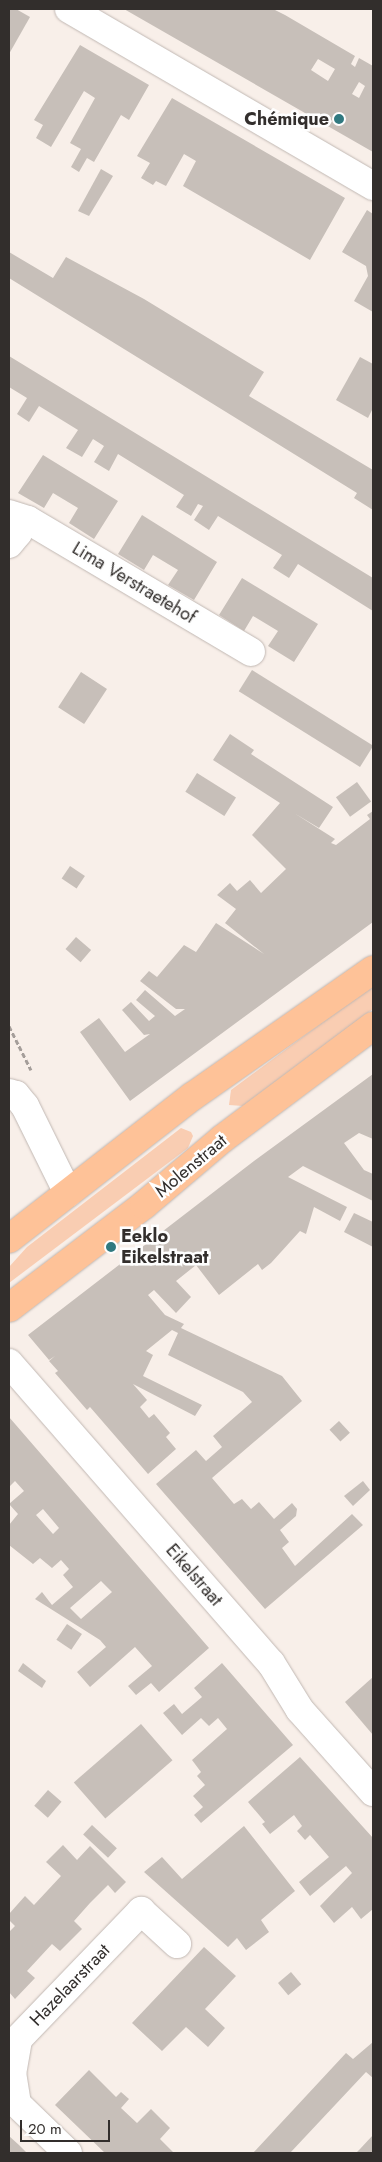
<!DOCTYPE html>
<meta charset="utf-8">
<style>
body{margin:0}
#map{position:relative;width:382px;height:2162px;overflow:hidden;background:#f8efe9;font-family:Jost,sans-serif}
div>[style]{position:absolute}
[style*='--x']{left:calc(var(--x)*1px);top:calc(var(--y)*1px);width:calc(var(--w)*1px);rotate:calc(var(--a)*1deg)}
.green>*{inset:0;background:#f9cdb2}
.building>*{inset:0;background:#c7bfb9;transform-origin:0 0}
.path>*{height:3px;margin-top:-1.5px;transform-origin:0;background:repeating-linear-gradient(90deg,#a59e9a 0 5px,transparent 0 7.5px)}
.roads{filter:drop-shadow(0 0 1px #c1b8b3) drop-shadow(0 0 1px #c1b8b3)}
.street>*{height:28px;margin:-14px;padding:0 14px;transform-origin:14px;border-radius:14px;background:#fff}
.primary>*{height:28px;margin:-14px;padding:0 14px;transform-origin:14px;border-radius:14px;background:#fec298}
.dots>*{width:14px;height:14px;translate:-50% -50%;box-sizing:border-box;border:2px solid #fefefe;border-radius:50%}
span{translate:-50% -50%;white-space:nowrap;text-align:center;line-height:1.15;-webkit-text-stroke:5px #fefefe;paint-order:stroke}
.poi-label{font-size:18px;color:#322e2c;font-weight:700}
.right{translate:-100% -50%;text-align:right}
.left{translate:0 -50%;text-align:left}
.street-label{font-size:18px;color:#322e2c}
.frame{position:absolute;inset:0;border:10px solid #322e2c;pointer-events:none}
.scale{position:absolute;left:20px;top:2120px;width:90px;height:22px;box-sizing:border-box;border:2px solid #322e2c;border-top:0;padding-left:6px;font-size:15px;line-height:18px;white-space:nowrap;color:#322e2c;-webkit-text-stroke:4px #fefefe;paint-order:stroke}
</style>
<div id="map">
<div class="green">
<div style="clip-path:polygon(373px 985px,373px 1009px,243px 1106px,229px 1105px,231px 1090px)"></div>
<div style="clip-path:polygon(181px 1128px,191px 1132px,193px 1136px,188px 1148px,9px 1283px,9px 1267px,27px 1247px)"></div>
</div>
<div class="building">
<div style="clip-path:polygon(9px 9px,16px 9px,30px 17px,9px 54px)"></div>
<div style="clip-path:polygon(evenodd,124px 9px,273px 9px,285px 15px,355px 56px,351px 64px,355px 67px,359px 58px,373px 66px,373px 152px,124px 9px,318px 59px,335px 69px,328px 81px,311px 70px,318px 59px,124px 9px,359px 82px,365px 86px,359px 98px,352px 94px,359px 82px)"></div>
<div style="clip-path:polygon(80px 45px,149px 85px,129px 120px,121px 115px,94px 162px,87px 158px,79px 172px,71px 167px,81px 149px,70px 143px,95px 98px,84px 91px,51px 147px,36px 138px,43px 125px,34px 120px)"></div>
<div style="clip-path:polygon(172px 98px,345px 198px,310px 260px,183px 186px,196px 161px,184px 154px,166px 186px,156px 181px,153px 185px,141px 178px,150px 163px,137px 156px)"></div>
<div style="clip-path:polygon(101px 169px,113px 176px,89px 216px,78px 211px)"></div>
<div style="clip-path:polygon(367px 210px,373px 214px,373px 312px,354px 301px,368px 276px,366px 266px,342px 252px)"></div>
<div style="clip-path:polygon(9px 252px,53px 278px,66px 257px,144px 299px,264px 372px,249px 396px,373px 470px,373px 510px,354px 498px,357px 493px,9px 278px)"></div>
<div style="clip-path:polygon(9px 356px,373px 578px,373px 611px,298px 564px,289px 578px,273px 568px,282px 555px,218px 516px,209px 530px,194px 520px,203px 506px,198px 504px,191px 516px,176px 507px,184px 495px,118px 454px,109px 471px,94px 462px,104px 446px,93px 439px,82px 457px,66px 448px,78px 430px,39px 406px,29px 422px,17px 414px,27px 398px,9px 387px)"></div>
<div style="clip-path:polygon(360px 357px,373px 364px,373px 408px,368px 418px,336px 400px)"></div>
<div style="clip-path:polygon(43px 455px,118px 501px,94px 539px,69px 523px,78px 508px,53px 493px,44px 508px,18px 493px)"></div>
<div style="clip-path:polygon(142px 515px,217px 562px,194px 600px,168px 585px,178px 570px,153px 555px,144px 570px,118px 554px)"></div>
<div style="clip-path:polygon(242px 578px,318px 624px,294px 662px,268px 646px,278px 631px,253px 616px,244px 631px,219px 615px)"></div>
<div style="left:252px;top:670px;width:143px;height:25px;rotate:32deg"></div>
<div style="left:81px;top:672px;width:31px;height:42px;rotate:33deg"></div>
<div style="clip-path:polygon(230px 734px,254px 750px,251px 754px,333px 807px,319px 828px,294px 813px,335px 839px,331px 843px,336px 845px,370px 819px,367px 815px,373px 811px,373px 922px,130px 1101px,80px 1032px,99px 1018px,125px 1052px,150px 1034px,144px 1035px,122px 1010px,131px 1002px,149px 1021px,155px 1016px,136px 1000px,145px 990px,175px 1016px,185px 1009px,176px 1009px,140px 981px,149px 971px,157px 977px,184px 945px,196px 952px,216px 923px,264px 954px,225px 923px,236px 909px,217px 895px,230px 883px,237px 891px,250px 880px,261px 893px,286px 869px,252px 835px,280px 803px,213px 760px)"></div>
<div style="left:197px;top:773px;width:46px;height:22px;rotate:32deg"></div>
<div style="left:357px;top:782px;width:24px;height:26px;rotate:54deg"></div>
<div style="left:70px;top:866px;width:18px;height:15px;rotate:34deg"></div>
<div style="left:76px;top:937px;width:20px;height:16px;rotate:41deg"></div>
<div style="clip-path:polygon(373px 1074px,373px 1139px,359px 1133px,344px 1143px,364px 1170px,373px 1174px,373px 1201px,303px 1166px,288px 1177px,347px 1207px,340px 1221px,314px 1207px,306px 1234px,300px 1231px,271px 1263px,262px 1270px,258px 1264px,219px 1295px,196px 1265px,176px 1281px,191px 1297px,176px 1313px,154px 1290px,148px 1295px,165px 1315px,184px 1324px,181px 1328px,282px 1376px,302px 1401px,212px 1478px,234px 1504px,242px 1499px,251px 1509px,259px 1502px,274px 1519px,292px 1503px,297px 1509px,296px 1516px,280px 1530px,289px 1542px,282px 1548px,295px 1566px,352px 1514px,363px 1525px,265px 1609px,156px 1484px,196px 1450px,206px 1461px,222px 1447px,213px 1436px,252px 1402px,243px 1392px,168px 1355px,178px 1333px,172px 1330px,146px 1351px,153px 1355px,143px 1376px,202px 1405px,195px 1416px,133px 1384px,147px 1400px,140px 1407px,149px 1418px,154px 1414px,170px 1433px,166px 1437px,176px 1449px,148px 1474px,90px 1407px,87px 1410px,55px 1373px,58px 1371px,49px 1361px,55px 1356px,49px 1360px,28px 1335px,254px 1161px)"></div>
<div style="clip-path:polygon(354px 1213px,373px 1222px,373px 1247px,344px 1232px)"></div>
<div style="clip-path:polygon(evenodd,9px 1417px,209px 1648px,159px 1692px,151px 1683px,136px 1695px,128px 1686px,152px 1666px,135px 1647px,90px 1687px,77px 1672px,106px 1647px,100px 1640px,35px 1599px,42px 1592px,52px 1605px,73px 1587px,63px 1575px,69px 1569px,61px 1560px,52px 1568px,40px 1558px,33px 1564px,9px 1545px,9px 1525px,18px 1514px,9px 1504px,24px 1491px,15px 1481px,9px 1487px,9px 1417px,43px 1509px,59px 1528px,53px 1534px,36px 1515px,43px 1509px,9px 1417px,101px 1581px,112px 1592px,81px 1619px,70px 1608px,101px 1581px)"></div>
<div style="left:339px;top:1421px;width:16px;height:13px;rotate:47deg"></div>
<div style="clip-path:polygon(363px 1481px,370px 1490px,353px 1506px,344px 1496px)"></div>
<div style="left:67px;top:1624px;width:18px;height:19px;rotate:34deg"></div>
<div style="clip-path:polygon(23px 1663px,46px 1681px,42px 1688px,18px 1671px)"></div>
<div style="clip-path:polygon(222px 1663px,293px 1745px,201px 1823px,194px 1815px,203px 1807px,193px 1796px,205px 1785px,197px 1776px,201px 1772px,192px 1760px,227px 1729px,218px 1718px,209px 1726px,201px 1718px,182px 1735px,163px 1713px,174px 1704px,182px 1714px,202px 1697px,194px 1688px)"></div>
<div style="clip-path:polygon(373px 1677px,373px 1735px,345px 1702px)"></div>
<div style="left:141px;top:1724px;width:48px;height:89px;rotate:49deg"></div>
<div style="clip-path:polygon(300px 1757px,373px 1838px,373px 1909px,361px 1919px,352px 1907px,334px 1923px,320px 1906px,352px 1873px,346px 1866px,310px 1896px,299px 1882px,329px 1857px,310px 1835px,305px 1840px,297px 1831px,302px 1826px,294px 1815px,270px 1834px,262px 1824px,265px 1822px,248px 1802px)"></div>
<div style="left:48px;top:1790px;width:18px;height:21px;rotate:41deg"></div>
<div style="left:92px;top:1825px;width:34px;height:13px;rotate:43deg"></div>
<div style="clip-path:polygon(244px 1826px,295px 1891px,261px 1920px,269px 1932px,246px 1950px,237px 1938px,228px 1947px,144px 1872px,162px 1857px,182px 1879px)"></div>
<div style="clip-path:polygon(63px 1845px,77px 1860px,90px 1846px,126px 1882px,115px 1893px,108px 1885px,90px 1903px,74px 1921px,82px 1929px,60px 1951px,52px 1944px,27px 1971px,35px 1978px,15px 1999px,9px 1992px,9px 1932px,15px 1926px,9px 1920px,9px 1914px,25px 1896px,34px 1905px,61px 1876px,46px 1862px)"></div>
<div style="clip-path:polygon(204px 1947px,236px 1976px,205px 2009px,225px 2028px,208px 2047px,186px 2027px,162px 2051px,132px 2023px)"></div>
<div style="left:291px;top:1972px;width:16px;height:17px;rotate:50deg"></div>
<div style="clip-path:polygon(373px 2042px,373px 2078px,366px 2072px,290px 2153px,253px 2153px,346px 2053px,353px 2059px)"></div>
<div style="clip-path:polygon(89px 2070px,116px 2097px,121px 2092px,129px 2099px,121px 2108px,137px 2123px,151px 2109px,170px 2128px,160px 2139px,174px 2153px,105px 2153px,55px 2105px)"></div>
<div style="clip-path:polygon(373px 2135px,373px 2153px,356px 2153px,360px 2149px)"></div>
<div style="clip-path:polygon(9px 2136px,19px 2145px,27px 2153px,9px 2153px)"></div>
</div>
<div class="path">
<div style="--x:9;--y:1026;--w:49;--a:63.4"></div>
</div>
<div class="roads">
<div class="street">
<div style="--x:69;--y:9;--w:352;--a:30.2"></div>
<div style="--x:9;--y:514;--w:20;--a:18"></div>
<div style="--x:28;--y:520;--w:259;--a:30.6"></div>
<div style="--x:9;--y:544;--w:14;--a:-51"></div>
<div style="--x:18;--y:533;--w:15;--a:-98"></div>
<div style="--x:9;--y:1093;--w:7;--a:16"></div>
<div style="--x:16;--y:1095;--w:14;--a:51"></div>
<div style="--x:25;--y:1106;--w:97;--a:63.7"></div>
<div style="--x:9;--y:1363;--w:398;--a:48.9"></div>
<div style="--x:271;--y:1663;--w:55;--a:58.3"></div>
<div style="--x:300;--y:1710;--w:110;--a:48.3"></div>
<div style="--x:68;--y:2153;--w:71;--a:-136.1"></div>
<div style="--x:17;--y:2104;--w:30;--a:-99"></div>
<div style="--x:12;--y:2074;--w:36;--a:-80"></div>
<div style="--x:18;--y:2039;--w:178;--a:-46.1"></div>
<div style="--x:141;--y:1911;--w:49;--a:42.5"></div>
</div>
<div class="primary">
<div style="--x:9;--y:1239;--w:233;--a:-37.9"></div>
<div style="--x:193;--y:1096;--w:220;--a:-35"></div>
<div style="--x:9;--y:1308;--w:170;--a:-37.3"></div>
<div style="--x:144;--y:1205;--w:102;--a:-40.2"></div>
<div style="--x:222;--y:1139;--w:189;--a:-36.8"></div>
</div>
</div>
<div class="dots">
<div style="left:339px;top:119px;background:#307980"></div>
<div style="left:111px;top:1247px;background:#307980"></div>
</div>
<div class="poi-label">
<span class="right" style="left:329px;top:119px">Chémique</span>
<span class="left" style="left:121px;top:1247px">Eeklo<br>Eikelstraat</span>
</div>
<div class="street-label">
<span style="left:134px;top:583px;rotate:31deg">Lima Verstraetehof</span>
<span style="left:191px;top:1166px;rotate:-40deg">Molenstraat</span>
<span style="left:194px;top:1575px;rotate:49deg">Eikelstraat</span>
<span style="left:70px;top:1985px;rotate:-46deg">Hazelaarstraat</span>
</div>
<div class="frame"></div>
<div class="scale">20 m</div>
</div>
